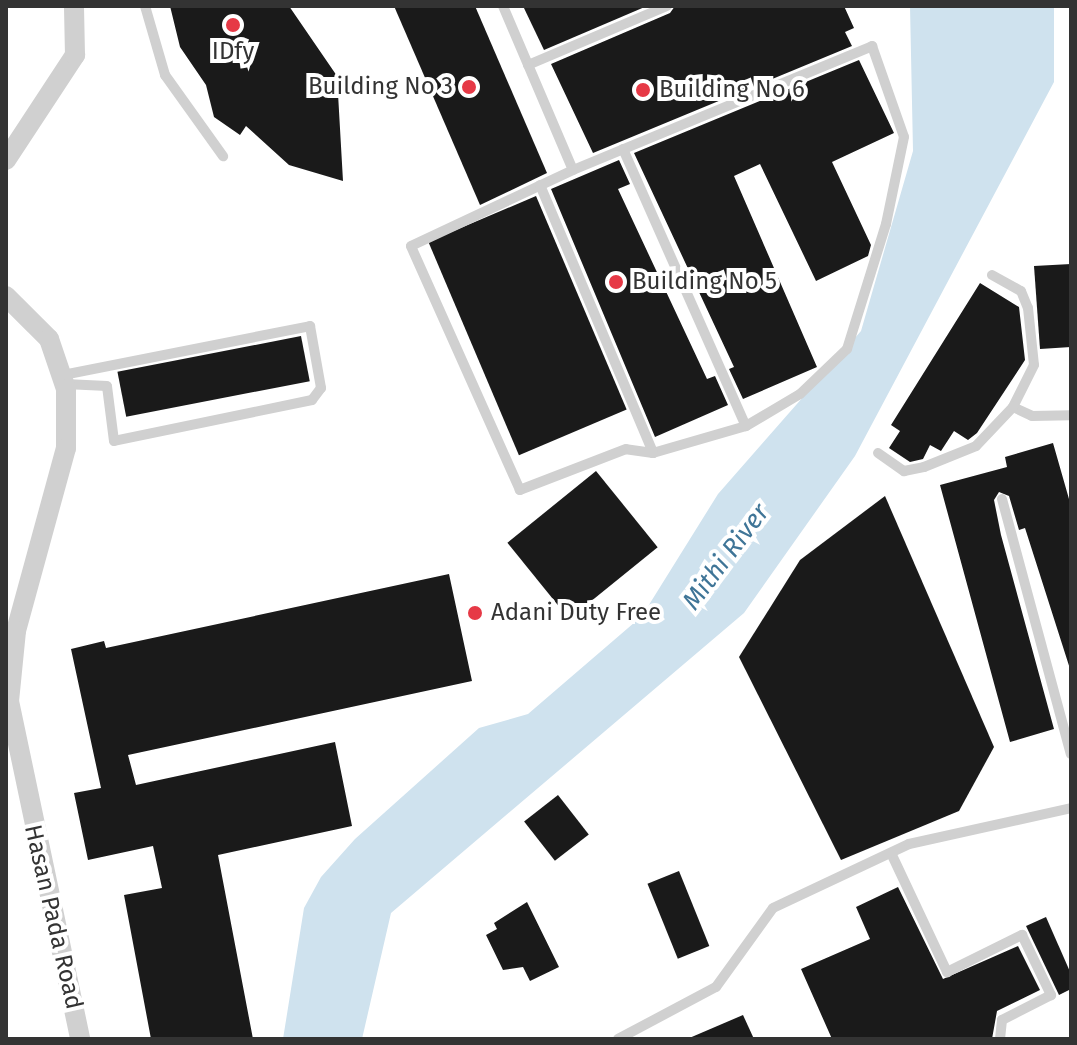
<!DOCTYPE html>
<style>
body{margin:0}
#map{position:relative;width:1077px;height:1045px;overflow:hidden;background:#fff;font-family:"Fira Sans",sans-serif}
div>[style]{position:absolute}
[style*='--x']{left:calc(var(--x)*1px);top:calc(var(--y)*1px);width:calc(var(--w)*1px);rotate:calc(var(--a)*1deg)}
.water>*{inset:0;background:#cfe2ee}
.building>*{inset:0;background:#1a1a1a;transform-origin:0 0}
.service>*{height:10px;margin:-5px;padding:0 5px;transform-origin:5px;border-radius:5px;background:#d0d0d0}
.minor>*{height:20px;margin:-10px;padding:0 10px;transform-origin:10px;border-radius:10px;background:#d0d0d0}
.dots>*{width:22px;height:22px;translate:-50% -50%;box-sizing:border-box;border:4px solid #fff;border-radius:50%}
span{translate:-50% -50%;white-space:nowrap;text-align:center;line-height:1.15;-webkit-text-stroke:8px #fff;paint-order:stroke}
.poi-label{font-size:24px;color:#333}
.right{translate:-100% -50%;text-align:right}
.left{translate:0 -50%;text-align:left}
.street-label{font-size:24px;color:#333}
.water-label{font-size:26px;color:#3f7597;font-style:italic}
.frame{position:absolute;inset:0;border:8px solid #333;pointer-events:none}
</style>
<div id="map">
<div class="water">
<div style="clip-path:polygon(910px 6px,1054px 6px,1054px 82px,855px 456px,744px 613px,391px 913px,362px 1039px,283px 1039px,304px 908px,321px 877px,355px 839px,479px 728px,528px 714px,642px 616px,718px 494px,861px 331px,913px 151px)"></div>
</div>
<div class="building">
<div style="clip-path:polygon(170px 6px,289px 6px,337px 76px,343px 181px,289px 165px,246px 126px,240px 135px,214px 117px,206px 85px,180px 47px)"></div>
<div style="clip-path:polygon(394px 6px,475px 6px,547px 173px,480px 205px)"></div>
<div style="clip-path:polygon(523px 6px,647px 6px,544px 50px)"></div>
<div style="clip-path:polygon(675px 6px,844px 6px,854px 28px,845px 32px,852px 46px,593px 153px,551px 64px,670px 13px)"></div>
<div style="clip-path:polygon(859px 60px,894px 133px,832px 162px,871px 245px,868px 256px,816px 281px,760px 164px,734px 176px,817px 367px,743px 399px,729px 369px,734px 367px,634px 153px)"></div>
<div style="clip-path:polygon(619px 160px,630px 184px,618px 189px,707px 379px,715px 376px,728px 405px,655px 437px,551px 189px)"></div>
<div style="left:536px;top:196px;width:232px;height:117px;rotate:67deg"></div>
<div style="clip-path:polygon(1071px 264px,1071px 347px,1040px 349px,1034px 266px)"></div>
<div style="clip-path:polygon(980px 283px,1019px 307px,1025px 360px,977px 433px,968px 440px,954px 431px,941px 451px,930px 445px,923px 459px,910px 462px,889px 448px,900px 431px,891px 425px)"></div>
<div style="left:301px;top:336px;width:46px;height:187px;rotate:79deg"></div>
<div style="clip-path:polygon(1053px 443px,1071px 506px,1071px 672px,1025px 528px,1019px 530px,1009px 496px,999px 492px,994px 500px,1001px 535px,1054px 729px,1010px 742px,940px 485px,1007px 467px,1005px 457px)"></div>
<div style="left:596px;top:471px;width:98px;height:114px;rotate:51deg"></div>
<div style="clip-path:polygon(885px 496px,994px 747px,959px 811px,841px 860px,739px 657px,800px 560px)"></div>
<div style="clip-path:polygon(449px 574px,472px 681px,128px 755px,136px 785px,335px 742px,352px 826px,218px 855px,253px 1039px,151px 1039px,124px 895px,162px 888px,153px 846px,88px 860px,74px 793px,101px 788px,71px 649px,104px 641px,106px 648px)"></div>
<div style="left:558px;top:795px;width:50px;height:43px;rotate:52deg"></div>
<div style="left:679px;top:871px;width:81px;height:34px;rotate:68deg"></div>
<div style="clip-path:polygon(898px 887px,943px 979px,1018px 946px,1040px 990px,997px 1011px,992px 1039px,832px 1039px,801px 969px,870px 939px,856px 907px)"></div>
<div style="clip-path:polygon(527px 902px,559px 967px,530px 981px,523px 967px,503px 970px,486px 935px,497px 929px,494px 923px)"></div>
<div style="clip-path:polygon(1046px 917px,1071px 974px,1071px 989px,1059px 995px,1026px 926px)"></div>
<div style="clip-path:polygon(743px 1015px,754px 1039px,687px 1039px)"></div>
</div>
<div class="service">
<div style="--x:145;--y:6;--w:72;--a:73.8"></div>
<div style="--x:165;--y:75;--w:100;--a:54.4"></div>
<div style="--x:503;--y:6;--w:178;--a:66.9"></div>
<div style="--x:573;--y:170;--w:324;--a:-22.5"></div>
<div style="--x:872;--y:46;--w:96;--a:70.6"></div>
<div style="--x:904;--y:137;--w:89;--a:101.7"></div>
<div style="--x:886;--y:224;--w:131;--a:107.3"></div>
<div style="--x:847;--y:349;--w:65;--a:136.2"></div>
<div style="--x:800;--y:394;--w:63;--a:149.3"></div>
<div style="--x:746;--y:426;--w:97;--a:163.8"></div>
<div style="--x:653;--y:453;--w:27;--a:-172"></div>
<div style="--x:626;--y:449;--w:114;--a:158.9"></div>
<div style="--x:520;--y:490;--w:267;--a:-114.1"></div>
<div style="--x:411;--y:246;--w:179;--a:-25.1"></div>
<div style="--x:528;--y:65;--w:151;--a:-23"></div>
<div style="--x:623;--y:149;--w:303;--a:66.1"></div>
<div style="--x:540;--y:185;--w:291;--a:67.1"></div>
<div style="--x:992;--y:275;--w:33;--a:29"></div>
<div style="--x:1021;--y:291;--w:18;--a:68"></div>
<div style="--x:1028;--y:308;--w:57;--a:84"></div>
<div style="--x:1034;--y:365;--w:47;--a:116.6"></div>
<div style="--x:1013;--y:407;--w:21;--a:25"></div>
<div style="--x:1032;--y:416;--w:39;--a:-1"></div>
<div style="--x:63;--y:375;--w:252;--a:-11.2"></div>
<div style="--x:310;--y:326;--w:63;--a:79.9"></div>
<div style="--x:321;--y:388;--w:15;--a:127"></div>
<div style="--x:312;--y:400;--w:202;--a:168.3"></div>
<div style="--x:114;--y:441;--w:55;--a:-97.3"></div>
<div style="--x:107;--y:386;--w:42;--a:-177.3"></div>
<div style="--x:878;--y:453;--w:32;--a:35"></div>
<div style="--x:904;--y:471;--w:20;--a:-11"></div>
<div style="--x:924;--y:467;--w:56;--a:-22"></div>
<div style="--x:976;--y:446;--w:54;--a:-46.5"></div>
<div style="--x:1002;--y:499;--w:264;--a:74.9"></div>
<div style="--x:891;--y:853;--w:132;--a:64.8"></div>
<div style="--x:947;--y:972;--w:84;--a:-26.3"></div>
<div style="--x:1022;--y:935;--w:67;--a:64.2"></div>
<div style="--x:1051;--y:995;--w:55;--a:153"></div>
<div style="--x:1002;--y:1020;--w:19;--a:96"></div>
<div style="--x:618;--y:1039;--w:111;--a:-28"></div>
<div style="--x:716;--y:987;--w:97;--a:-54.2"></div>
<div style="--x:773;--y:908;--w:150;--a:-25.2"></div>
<div style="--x:909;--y:844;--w:166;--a:-12.5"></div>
</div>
<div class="minor">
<div style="--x:6;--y:160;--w:126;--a:-56.7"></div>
<div style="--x:75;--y:55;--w:49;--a:-91.2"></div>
<div style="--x:6;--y:296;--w:61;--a:45"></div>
<div style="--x:49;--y:339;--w:53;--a:71.2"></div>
<div style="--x:66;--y:389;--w:59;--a:90"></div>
<div style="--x:66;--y:448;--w:190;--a:105.3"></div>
<div style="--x:16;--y:631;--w:70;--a:95.7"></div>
<div style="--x:9;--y:701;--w:345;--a:78.1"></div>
</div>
<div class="dots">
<div style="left:233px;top:25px;background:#e63946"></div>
<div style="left:469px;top:87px;background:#e63946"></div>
<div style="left:643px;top:90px;background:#e63946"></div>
<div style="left:616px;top:282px;background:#e63946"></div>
<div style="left:475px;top:613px;background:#e63946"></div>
</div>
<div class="poi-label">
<span style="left:233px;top:52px">IDfy</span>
<span class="right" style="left:453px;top:87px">Building No 3</span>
<span class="left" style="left:659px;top:90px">Building No 6</span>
<span class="left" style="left:632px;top:282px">Building No 5</span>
<span class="left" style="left:491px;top:613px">Adani Duty Free</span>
</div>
<div class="street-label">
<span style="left:53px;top:917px;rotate:77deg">Hasan Pada Road</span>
</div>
<div class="water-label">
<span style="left:726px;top:557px;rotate:-53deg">Mithi River</span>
</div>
<div class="frame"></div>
</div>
